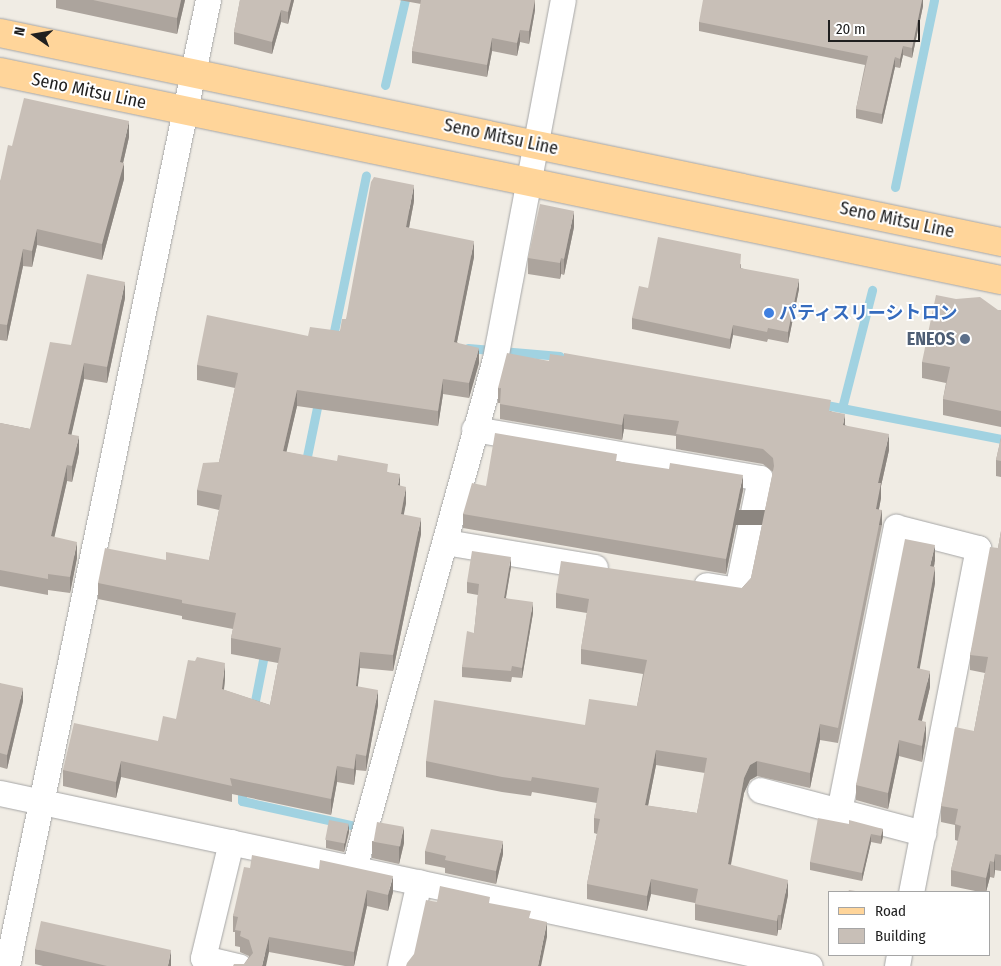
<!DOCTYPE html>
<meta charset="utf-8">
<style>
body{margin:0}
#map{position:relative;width:1001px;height:966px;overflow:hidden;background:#f0ece4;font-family:"Fira Sans Condensed","Noto Sans JP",sans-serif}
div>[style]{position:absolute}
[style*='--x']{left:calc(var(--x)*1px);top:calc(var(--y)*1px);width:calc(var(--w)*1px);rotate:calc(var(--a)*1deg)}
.stream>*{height:9px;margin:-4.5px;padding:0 4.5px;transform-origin:4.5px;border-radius:4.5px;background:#a1d2e1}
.roads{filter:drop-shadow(0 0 1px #a6a6a6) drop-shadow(0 0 1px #a6a6a6)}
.street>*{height:25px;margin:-12.5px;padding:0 12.5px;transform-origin:12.5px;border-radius:12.5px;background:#fff}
.primary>*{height:28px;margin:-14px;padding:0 14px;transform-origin:14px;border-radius:14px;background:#ffd59a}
.wall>*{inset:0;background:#aca49d}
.shaded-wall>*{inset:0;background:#8c8680;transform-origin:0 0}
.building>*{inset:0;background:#c8bfb7;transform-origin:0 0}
.dots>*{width:14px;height:14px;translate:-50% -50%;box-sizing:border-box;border:2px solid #fff;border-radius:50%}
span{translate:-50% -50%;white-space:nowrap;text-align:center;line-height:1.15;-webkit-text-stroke:4px #fff;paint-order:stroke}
.street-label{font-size:18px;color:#1f1f1f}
.shop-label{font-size:18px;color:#366cbe;font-weight:700}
.left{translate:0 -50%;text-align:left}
.service-label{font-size:18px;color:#4e5e75;font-weight:700}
.right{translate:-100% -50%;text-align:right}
.legend{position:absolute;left:828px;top:891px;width:162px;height:65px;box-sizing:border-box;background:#fff;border:1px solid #a5a5a5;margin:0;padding:6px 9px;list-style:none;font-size:15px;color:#1f1f1f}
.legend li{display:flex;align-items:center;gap:10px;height:25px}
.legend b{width:25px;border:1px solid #a5a5a5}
.north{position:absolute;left:10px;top:10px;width:50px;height:50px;-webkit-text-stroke:4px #fff;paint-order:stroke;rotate:283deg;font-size:14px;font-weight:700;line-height:20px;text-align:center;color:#1f1f1f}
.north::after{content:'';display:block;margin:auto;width:18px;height:22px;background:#1f1f1f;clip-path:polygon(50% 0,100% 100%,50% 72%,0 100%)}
.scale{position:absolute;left:828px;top:20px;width:92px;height:22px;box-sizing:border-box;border:2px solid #1f1f1f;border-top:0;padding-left:6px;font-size:15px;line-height:18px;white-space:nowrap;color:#1f1f1f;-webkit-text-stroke:4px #fff;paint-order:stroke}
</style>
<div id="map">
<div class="stream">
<div style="--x:385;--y:85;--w:87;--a:-76.8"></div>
<div style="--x:895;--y:187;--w:191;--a:-78.2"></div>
<div style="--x:332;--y:341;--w:169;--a:-78.4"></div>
<div style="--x:468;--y:348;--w:92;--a:5"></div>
<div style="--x:821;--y:404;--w:183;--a:11"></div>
<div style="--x:842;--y:408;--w:122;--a:-75.7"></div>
<div style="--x:305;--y:466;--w:69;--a:-78.4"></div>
<div style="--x:253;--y:711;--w:62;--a:-78.9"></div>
<div style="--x:242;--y:785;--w:16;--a:90"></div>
<div style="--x:242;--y:801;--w:112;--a:12.4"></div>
</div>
<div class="roads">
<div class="street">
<div style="--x:474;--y:429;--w:290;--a:9.7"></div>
<div style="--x:760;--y:478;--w:114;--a:101.6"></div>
<div style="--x:737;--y:590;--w:31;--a:-171"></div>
<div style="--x:445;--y:542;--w:152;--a:9.5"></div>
<div style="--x:760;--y:790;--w:169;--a:14.8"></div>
<div style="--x:0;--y:793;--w:828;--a:12.06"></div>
<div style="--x:839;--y:811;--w:290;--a:-78.7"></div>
<div style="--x:896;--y:527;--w:85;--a:14.4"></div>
<div style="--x:978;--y:548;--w:350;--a:101"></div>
<div style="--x:231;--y:842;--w:119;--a:103.6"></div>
<div style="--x:203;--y:958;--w:37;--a:13"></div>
<div style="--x:354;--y:868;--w:528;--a:-74.52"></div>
<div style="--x:495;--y:359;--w:365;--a:-79.3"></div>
<div style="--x:7;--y:966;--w:987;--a:-78.25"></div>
<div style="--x:400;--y:966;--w:86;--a:-77.3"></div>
<div style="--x:897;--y:966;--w:11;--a:-80"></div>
</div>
<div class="primary">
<div style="--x:0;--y:33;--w:1023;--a:11.79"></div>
<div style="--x:0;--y:72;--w:1022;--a:11.74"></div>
</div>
</div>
<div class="wall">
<div style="clip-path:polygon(56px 0,185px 0,177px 34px,56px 8px)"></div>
<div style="clip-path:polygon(240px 0,294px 0,288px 24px,281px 22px,272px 54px,234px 44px,234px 32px)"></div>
<div style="clip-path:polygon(399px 0,535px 0,535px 10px,529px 44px,520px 42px,517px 56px,492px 51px,487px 77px,412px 63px,412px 51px,421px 4px)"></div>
<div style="clip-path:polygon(923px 0,923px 6px,912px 58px,903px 55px,900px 68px,895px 67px,882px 124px,856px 118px,856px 109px,865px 65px,699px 31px,699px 22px)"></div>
<div style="clip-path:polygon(129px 137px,123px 163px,124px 179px,102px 260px,37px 245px,32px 267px,23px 266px,7px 341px,0 340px,0 182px,12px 146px)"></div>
<div style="clip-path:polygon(414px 201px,409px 228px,474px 257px,457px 342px,479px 363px,469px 398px,443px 394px,438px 426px,297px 406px,286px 452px,388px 472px,400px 486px,406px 503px,403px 515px,421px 534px,393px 671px,360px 668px,357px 686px,378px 705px,366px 771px,356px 770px,354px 785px,337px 782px,331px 815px,232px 794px,232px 802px,121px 777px,116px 798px,63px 786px,63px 770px,158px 741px,176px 719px,225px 679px,224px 690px,270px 705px,278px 663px,231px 654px,231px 638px,233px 629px,182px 619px,182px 616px,98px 599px,98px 583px,166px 560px,209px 560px,219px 510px,197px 505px,197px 490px,219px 462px,235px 388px,197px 380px,197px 365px,308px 336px,340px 331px,346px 319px)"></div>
<div style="clip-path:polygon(574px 227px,564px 275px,561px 274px,560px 279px,528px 274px,528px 258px)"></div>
<div style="clip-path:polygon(741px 264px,741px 268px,799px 289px,788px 343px,768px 339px,767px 342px,733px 335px,730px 349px,632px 329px,632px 318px,648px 288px)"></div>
<div style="clip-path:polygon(125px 298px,107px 383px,84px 379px,71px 435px,79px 452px,72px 482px,67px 481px,54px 537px,77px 558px,70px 593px,48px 590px,48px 595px,0 586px,0 423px,30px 429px,71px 345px)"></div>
<div style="clip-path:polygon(998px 310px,1001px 310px,1001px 427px,943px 415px,943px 399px,946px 383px,922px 378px,922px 362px)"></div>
<div style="clip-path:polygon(evenodd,498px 388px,831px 411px,845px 425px,889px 450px,881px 486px,881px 498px,879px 509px,882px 525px,838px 743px,820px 740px,810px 788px,757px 776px,750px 780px,744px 793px,731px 865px,788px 895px,781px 930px,778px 930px,777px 936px,695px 920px,695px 903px,651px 894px,647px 911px,587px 899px,587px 884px,597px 834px,594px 833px,594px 818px,597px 803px,532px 792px,531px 796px,502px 792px,426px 777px,426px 761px,585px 725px,637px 706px,643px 674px,581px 664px,581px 649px,587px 613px,556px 608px,556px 593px,742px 588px,751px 578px,773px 472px,763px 464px,676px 449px,676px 436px,624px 429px,622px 440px,500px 419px,500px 403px,498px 403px,498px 388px,656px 765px,705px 773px,697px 813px,648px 806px,656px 765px)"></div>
<div style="clip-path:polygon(1001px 438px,1001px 477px,996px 476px,996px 460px)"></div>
<div style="clip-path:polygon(617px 461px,743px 490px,726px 574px,463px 528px,463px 514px,486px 486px)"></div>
<div style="clip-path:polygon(1001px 531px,1001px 871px,995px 870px,994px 878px,990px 877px,986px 892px,980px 892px,951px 886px,951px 870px,958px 841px,955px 840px,955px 825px,941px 822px,941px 806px,974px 731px,985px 673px,970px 670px,970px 655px,998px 548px)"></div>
<div style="clip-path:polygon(935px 561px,934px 567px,935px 583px,919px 669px,930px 687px,922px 721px,926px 738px,922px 762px,899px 756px,888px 809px,856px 800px,856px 785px)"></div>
<div style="clip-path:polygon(511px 567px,506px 598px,533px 613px,522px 678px,512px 677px,511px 682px,462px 677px,462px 667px,474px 633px,478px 595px,467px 593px,467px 582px)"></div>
<div style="clip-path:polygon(0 683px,23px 701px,7px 769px,0 767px)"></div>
<div style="clip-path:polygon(849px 824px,883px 829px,883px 837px,881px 844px,871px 842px,862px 881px,810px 870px,810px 862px)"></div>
<div style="clip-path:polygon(349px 832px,344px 852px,326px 848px,326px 840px)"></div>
<div style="clip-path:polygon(372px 841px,404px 843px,399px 864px,372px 858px)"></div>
<div style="clip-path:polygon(425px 851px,503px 854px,496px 884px,445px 873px,445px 868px,425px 864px)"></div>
<div style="clip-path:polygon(250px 868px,393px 892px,388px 911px,367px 906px,354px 966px,345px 966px,269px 952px,244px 964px,249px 957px,249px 956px,240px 952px,240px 947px,235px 946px,235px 932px,233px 932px,233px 916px)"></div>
<div style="clip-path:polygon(35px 949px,171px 964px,171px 966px,43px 966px,35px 964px)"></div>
</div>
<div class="shaded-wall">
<div style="clip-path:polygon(181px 0,185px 0,177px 34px,177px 18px)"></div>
<div style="clip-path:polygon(291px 0,294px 0,288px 24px,288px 12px)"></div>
<div style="clip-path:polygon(535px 0,535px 10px,529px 44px,529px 31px)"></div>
<div style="clip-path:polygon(922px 0,923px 0,923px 6px,912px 58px,912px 48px)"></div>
<div style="clip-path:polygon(281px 10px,281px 22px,272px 54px,272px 42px)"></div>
<div style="clip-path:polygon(520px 30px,520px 42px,517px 56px,517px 43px)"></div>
<div style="clip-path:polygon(492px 38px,492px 51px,487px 77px,487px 65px)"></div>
<div style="clip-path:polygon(903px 46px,903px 55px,900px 68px,900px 59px)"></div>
<div style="clip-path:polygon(895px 57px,895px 67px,882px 124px,882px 114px)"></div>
<div style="clip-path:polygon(129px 121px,129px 137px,120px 176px,124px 163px,124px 179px,102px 260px,102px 244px)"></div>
<div style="clip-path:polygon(414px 185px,414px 201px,406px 243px,406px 227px)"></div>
<div style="clip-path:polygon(574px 211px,574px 227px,564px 275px,564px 259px)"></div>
<div style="clip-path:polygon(37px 229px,37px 245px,32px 267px,32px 251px)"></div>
<div style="clip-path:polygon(474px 241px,474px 257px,454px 357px,454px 342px)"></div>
<div style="clip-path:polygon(23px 249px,23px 266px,7px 341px,7px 325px)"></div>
<div style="clip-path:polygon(561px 258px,561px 274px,560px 279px,560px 263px)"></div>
<div style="clip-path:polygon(799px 279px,799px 289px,788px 343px,788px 332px)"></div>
<div style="clip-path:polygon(125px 282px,125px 298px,107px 383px,107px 367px)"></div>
<div style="clip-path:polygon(733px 325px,733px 335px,730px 349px,730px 339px)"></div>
<div style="clip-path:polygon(479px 348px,479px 363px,469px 398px,469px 383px)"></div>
<div style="clip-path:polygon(84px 363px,84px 379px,68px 450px,68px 434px)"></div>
<div style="clip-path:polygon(443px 379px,443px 394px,438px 426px,438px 411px)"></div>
<div style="clip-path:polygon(297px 390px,297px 406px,283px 467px,283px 451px)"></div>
<div style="clip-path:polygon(624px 414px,624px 429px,622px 440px,622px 425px)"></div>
<div style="clip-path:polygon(845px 414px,845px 429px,843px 425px)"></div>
<div style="clip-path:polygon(889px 434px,889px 450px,881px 486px,881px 498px,876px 524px,876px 509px,878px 483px)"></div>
<div style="clip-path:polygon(79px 436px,79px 452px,72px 482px,72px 466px)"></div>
<div style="clip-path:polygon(67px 465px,67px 481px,51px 552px,51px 536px)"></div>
<div style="clip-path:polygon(400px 474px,400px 489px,398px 485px)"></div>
<div style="clip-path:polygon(743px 475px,743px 490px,726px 574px,726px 559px)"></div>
<div style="clip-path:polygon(406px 487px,406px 503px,401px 530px,401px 514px)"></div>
<div style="left:882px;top:510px;width:15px;height:222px;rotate:90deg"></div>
<div style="clip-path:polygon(421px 518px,421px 534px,393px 671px,393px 655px)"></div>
<div style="clip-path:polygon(77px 542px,77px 558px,70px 593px,70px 577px)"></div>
<div style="clip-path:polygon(935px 545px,935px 561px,930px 582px,930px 566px)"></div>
<div style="clip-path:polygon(511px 557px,511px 567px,504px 608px,504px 598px)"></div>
<div style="clip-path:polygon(935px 567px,935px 583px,917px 684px,917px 668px)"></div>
<div style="clip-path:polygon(533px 602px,533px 613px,522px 678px,522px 668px)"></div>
<div style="clip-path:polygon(360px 652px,360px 668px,356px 702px,356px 686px)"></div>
<div style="clip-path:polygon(225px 663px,225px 679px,222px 705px,222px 689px)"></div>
<div style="clip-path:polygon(930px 671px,930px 687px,918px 736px,918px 720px)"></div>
<div style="clip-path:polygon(23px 688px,23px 701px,7px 769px,7px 755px)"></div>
<div style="clip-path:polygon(378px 690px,378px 705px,366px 771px,366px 756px)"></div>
<div style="clip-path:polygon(926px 722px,926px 738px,922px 762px,922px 746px)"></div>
<div style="clip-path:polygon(820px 724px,820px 740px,810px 788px,810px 773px)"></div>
<div style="clip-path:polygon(899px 740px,899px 756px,888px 809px,888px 793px)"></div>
<div style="clip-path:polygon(656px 750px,656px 765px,645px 821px,645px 805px)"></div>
<div style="clip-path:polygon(356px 754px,356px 770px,354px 785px,354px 769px)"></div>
<div style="clip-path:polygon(121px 761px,121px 777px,116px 798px,116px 782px)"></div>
<div style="clip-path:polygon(757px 761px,757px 776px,750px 780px,744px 793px,728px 879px,728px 864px,744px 778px,750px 765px)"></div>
<div style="clip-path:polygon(337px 766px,337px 782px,331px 815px,331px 799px)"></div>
<div style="clip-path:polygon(349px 824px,349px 832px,344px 852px,344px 843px)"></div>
<div style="clip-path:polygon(404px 827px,404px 843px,399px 864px,399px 847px)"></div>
<div style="clip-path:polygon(883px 829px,883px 837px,881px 844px,881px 836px)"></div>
<div style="clip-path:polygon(871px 834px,871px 842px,862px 881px,862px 873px)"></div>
<div style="clip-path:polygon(503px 841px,503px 854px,496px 884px,496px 871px)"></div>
<div style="clip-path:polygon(995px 854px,995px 870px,994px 878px,994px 862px)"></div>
<div style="clip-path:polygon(990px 861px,990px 877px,986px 892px,986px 878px)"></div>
<div style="clip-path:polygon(393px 876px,393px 892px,388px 911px,388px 895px)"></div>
<div style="clip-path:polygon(651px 879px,651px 894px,647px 911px,647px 896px)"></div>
<div style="clip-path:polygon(788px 880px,788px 895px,781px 930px,781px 915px)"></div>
<div style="clip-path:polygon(367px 890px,367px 906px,354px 966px,354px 952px)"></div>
<div style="clip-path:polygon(778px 915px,778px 930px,777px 936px,777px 921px)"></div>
<div style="clip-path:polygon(547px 922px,547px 937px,541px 966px,538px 966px)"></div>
<div style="clip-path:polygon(269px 937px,269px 952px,266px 966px,262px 966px)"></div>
<div style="clip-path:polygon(171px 950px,171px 966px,168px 966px)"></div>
</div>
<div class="building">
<div style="clip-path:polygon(93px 0,181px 0,177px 18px)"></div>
<div style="clip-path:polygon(240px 0,291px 0,288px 12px,281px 10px,272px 42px,234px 32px)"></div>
<div style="clip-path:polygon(421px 0,535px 0,529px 31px,520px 30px,517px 43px,492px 38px,487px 65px,412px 51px)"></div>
<div style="clip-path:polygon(703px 0,922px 0,912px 48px,903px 46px,900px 59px,895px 57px,882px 114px,856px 109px,868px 56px,699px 22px)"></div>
<div style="clip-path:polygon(24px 98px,129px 121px,120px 162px,124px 163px,102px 244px,37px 229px,32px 251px,23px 249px,7px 325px,0 324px,0 182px,8px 145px,12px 146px)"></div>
<div style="clip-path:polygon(374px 177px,414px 185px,406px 227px,474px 241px,454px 342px,479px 348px,469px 383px,443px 379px,438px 411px,297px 390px,283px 451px,337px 461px,338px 455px,388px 464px,387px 472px,400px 474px,398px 485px,406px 487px,401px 514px,421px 518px,393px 655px,360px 652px,356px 686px,378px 690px,366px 756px,356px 754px,354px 769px,337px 766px,331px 799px,230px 778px,232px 786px,121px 761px,116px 782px,63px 770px,74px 723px,158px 741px,163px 716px,176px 719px,188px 660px,195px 661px,197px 657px,225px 663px,222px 689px,270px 705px,281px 648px,231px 638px,236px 613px,182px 603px,182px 600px,98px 583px,105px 548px,166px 560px,166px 552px,209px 560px,222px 495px,197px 490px,203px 463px,219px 462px,238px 373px,197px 365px,207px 315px,308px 336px,310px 327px,340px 331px,342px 319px,346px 319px,371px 182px)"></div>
<div style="clip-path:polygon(540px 204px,574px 211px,564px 259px,561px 258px,560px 263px,528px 258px)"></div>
<div style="clip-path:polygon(658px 237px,741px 254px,740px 268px,799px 279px,788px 332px,768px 328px,767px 332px,733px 325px,730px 339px,632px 318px,639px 286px,648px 288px)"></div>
<div style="clip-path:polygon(87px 274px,125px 282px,107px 367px,84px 363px,68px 434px,79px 436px,72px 466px,67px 465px,51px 536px,77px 542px,70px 577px,48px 574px,48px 579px,0 570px,0 423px,30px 429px,50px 342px,71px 345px)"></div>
<div style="clip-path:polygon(936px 295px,956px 299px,980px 297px,998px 310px,1001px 310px,1001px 411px,943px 399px,950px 367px,922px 362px)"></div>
<div style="clip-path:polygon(evenodd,507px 353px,549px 361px,550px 354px,564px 356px,564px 353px,831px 400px,829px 411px,845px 414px,843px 425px,889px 434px,878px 483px,881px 483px,876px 509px,882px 510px,838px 728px,820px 724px,810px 773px,757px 761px,750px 765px,744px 778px,728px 864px,788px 880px,781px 915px,778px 915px,777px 921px,695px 904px,698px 889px,651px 879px,647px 896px,587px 884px,600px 819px,594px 818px,599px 788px,532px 777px,531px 781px,502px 777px,426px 761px,434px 700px,585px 725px,589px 699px,637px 706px,647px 660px,581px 649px,589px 599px,556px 593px,561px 561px,742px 588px,751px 578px,774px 466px,773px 458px,763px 449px,676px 434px,679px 421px,624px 414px,622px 425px,500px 404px,501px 388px,498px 388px,507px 353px,656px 750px,707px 758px,697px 813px,645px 805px,656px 750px)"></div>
<div style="clip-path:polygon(495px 433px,617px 454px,616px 461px,669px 469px,670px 463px,743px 475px,726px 559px,463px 514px,472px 483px,486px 486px)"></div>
<div style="clip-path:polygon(1001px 438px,1001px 461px,996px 460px)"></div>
<div style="clip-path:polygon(1001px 531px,1001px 855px,995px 854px,994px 862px,990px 861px,986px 878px,951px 870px,961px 826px,955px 824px,958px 809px,941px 806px,955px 727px,974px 731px,988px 657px,970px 655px,990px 547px,998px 548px)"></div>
<div style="clip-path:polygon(905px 539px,935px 545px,930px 566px,935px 567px,917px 668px,930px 671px,918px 720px,926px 722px,922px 746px,899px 740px,888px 793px,856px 785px)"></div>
<div style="clip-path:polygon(472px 551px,511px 557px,504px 598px,533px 602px,522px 668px,512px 666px,511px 671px,462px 667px,467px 631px,474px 633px,479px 584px,467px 582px)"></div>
<div style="clip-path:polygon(0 683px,23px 688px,7px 755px,0 753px)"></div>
<div style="clip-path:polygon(818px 818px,849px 824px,849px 820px,883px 829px,881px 836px,871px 834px,862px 873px,810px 862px)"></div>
<div style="left:329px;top:820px;width:20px;height:20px;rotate:11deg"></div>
<div style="left:377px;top:822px;width:27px;height:20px;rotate:10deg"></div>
<div style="clip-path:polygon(431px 829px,503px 841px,496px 871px,445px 860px,446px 856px,425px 851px)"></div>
<div style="clip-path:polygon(252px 855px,319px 869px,320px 860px,393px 876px,388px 895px,367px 890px,354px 952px,269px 937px,262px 966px,233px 966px,234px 964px,244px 964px,253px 953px,249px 940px,240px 936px,241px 931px,235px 930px,238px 917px,233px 916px,244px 867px,250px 868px)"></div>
<div style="clip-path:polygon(440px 886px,490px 897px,489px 903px,531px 911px,529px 918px,547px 922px,538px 966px,406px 966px,407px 963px,414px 954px,426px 900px,437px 902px)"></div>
<div style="clip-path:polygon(849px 890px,862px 892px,848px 892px)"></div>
<div style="clip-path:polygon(41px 921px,171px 950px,168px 966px,107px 966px,35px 949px)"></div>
</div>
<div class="dots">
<div style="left:769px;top:313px;background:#3f7fe0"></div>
<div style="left:965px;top:339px;background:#5c6f8a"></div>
</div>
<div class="street-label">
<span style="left:89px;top:91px;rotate:12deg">Seno Mitsu Line</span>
<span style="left:501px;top:137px;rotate:12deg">Seno Mitsu Line</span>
<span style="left:897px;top:220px;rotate:12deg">Seno Mitsu Line</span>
</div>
<div class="shop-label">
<span class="left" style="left:779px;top:313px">パティスリーシトロン</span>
</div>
<div class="service-label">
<span class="right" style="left:955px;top:339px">ENEOS</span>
</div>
<ul class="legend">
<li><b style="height:6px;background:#ffd59a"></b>Road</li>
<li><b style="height:14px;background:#c8bfb7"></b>Building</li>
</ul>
<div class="north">N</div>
<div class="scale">20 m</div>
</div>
